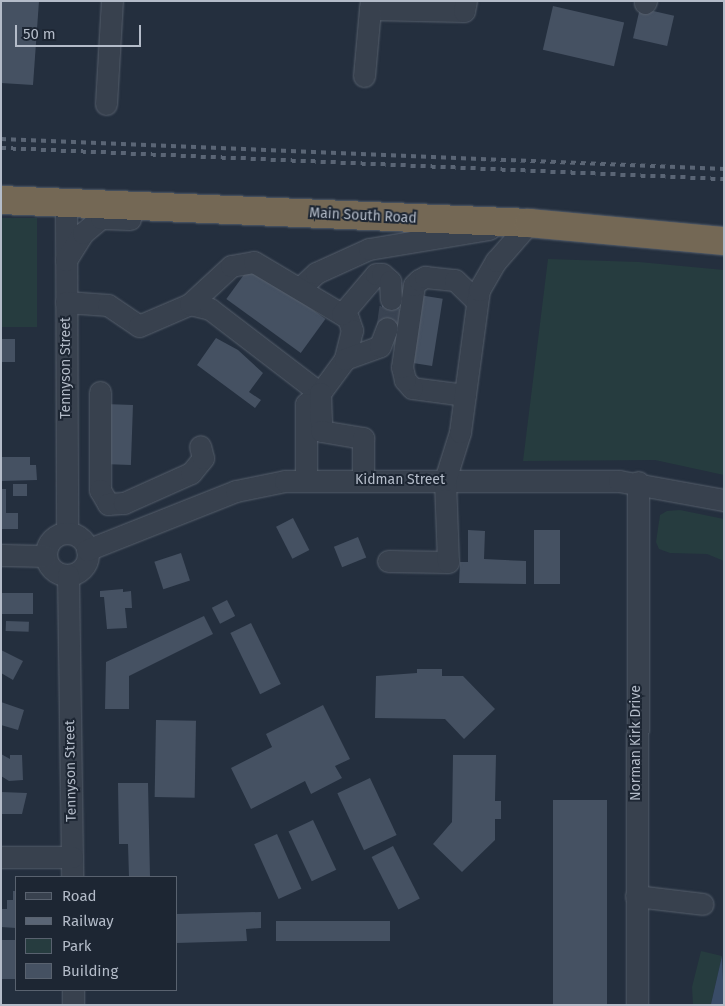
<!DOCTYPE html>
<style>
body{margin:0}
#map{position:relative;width:725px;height:1006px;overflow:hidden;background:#242f3e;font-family:"Fira Sans",sans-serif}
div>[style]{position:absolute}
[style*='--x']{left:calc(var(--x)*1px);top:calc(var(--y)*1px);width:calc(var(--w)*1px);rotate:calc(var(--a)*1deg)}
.green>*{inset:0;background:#263c3f;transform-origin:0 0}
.water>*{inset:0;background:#394c67}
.building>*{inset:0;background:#455162;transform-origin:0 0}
.minor-tunnel>*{height:21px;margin-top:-10.5px;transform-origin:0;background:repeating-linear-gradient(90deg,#3a4453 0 21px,transparent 0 32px)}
.roads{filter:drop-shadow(0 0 1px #565f6c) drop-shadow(0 0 1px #565f6c)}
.minor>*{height:21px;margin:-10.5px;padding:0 10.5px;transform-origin:10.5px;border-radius:10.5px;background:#38414e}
.minor>.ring{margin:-10.5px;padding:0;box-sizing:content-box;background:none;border:21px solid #38414e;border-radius:50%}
.highway>*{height:28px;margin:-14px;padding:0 14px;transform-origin:14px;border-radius:14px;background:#746855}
.rail>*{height:4px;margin-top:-2px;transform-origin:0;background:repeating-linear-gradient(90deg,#5a6575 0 5px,transparent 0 10px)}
span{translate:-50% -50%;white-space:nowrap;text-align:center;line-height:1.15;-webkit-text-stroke:4px #1d2633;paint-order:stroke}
.street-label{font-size:14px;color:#b4bcc9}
.frame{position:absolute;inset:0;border:2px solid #b4bcc9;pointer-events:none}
.legend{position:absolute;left:15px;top:876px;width:162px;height:115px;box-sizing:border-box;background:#1d2633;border:1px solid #59626f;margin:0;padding:6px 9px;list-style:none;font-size:15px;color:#b4bcc9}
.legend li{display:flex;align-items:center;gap:10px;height:25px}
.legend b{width:25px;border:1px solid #59626f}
.scale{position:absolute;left:15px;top:25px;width:126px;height:22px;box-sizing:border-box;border:2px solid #b4bcc9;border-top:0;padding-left:6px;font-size:15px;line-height:18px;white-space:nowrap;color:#b4bcc9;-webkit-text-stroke:4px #1d2633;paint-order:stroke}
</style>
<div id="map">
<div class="green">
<div style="left:1px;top:218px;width:36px;height:109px"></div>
<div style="clip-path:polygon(548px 259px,639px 262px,724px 270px,724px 475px,655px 460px,523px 461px)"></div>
<div style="clip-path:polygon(680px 510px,724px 519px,724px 561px,707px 554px,670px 553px,659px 549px,656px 542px,660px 515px,667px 511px)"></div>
<div style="clip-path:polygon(701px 951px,722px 956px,711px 1004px,714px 1005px,693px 1005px,692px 987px)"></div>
</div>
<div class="water">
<div style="clip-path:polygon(722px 956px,724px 1005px,714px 1005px,711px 1004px)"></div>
</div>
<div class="building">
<div style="clip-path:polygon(1px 1px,39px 1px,33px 85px,1px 83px)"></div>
<div style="left:553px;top:6px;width:73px;height:45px;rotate:13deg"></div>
<div style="left:640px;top:8px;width:35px;height:31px;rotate:13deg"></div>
<div style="left:251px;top:265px;width:92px;height:42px;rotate:36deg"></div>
<div style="left:419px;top:295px;width:24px;height:68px;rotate:9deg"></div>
<div style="left:383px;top:298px;width:17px;height:29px;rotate:7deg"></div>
<div style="clip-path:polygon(216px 338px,238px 350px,263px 373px,249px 392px,261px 400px,255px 408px,197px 365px)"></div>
<div style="left:1px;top:339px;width:14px;height:23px"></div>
<div style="left:105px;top:404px;width:28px;height:60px;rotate:2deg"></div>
<div style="clip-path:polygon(1px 457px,30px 457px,30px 465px,36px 465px,37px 480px,1px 481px)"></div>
<div style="left:13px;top:484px;width:14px;height:12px"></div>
<div style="clip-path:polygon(1px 489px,6px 489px,6px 513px,18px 513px,18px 529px,1px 529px)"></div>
<div style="left:293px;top:518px;width:36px;height:19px;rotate:63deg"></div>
<div style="clip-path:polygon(468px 530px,485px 531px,484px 559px,526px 561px,526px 584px,459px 583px,460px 562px,468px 562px)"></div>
<div style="left:534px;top:530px;width:26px;height:54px"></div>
<div style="left:358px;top:537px;width:22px;height:26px;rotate:68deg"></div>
<div style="left:181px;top:553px;width:29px;height:28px;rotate:72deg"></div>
<div style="clip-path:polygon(123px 589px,123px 592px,131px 591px,132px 608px,125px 608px,127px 628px,107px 629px,104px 597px,100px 597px,100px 591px)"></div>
<div style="left:33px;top:593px;width:21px;height:31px;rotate:90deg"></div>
<div style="left:227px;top:600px;width:18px;height:17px;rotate:63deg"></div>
<div style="clip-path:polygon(204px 616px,213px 634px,129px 676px,129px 709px,105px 709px,106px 662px)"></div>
<div style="left:6px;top:621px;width:23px;height:10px;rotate:2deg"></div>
<div style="left:251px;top:623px;width:68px;height:23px;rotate:64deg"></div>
<div style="clip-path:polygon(1px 650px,23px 661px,13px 680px,1px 673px)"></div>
<div style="clip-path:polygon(417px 669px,442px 669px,442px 676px,463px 676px,495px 709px,464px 739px,445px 719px,375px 718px,376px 676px,417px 673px)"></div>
<div style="clip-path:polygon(1px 702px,24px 710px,18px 730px,1px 725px)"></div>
<div style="clip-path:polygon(323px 705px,350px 759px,335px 766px,342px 778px,311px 794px,305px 781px,251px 809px,231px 768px,272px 747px,266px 734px)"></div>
<div style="left:156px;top:720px;width:40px;height:77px;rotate:1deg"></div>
<div style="clip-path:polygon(1px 754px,10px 759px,10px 755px,22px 755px,23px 780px,9px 781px,1px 776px)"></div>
<div style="clip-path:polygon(453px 755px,496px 755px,495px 801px,501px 801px,501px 819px,495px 819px,495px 840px,462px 872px,433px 844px,452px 822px)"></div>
<div style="left:370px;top:778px;width:63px;height:36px;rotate:65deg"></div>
<div style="clip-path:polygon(118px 783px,148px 783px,150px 877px,129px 877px,128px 844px,119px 844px)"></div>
<div style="clip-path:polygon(1px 792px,27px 793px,22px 814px,1px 814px)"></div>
<div style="left:553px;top:800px;width:54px;height:205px"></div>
<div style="left:313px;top:820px;width:55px;height:27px;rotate:65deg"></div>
<div style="left:277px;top:834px;width:60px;height:25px;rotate:66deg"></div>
<div style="left:393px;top:846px;width:59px;height:24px;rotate:63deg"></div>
<div style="clip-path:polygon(13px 891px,16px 891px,16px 928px,1px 927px,1px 909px,7px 909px,7px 900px,13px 900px)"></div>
<div style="clip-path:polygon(261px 912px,261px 928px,246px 929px,247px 941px,176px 943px,176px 914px)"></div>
<div style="left:390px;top:921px;width:20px;height:114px;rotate:90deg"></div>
<div style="left:1px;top:940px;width:15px;height:39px"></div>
</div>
<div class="minor-tunnel">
<div style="--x:387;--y:328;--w:29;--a:-82"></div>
</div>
<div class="roads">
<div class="minor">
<div style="--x:371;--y:1;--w:8;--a:97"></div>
<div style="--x:370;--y:9;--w:94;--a:1.2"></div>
<div style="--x:464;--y:11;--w:10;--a:-79"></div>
<div style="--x:645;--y:3;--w:2;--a:-63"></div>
<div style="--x:364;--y:76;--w:67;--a:-84.9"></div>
<div style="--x:106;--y:104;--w:103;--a:-86.7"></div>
<div style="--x:66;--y:203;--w:330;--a:89.8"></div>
<div style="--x:66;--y:260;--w:32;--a:-58"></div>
<div style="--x:83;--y:233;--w:23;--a:-40"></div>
<div style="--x:101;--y:218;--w:29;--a:2"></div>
<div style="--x:300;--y:288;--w:22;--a:-43"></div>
<div style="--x:316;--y:273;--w:58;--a:-24.4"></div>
<div style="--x:369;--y:249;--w:122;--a:-9.5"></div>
<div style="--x:66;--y:302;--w:42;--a:4.1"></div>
<div style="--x:108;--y:305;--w:37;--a:34"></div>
<div style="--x:139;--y:326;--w:56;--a:-23.3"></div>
<div style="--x:190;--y:304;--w:21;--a:14"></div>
<div style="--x:210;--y:309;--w:138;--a:37.4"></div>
<div style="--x:320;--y:393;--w:18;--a:142"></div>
<div style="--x:306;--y:404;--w:76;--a:90"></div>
<div style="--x:190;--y:304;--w:56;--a:-42.8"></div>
<div style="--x:231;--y:266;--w:23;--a:-10"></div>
<div style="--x:254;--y:262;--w:109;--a:30.8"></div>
<div style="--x:348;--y:318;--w:13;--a:72"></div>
<div style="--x:352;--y:330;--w:30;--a:104"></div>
<div style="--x:345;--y:359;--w:42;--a:126.3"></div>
<div style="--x:320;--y:393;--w:38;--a:88"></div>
<div style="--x:321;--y:431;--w:43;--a:9.5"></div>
<div style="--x:363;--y:438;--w:41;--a:90"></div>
<div style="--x:342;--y:314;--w:52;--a:-49.6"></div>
<div style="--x:376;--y:274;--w:6;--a:0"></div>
<div style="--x:382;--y:274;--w:11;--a:41"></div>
<div style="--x:390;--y:281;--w:18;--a:87"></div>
<div style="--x:345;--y:359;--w:37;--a:-20"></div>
<div style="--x:380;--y:346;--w:19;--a:-69"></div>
<div style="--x:100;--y:392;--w:98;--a:90"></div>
<div style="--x:100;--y:490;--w:16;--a:60"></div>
<div style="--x:108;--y:504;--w:16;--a:-4"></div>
<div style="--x:124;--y:503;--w:73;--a:-24.1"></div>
<div style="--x:191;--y:473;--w:19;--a:-51"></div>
<div style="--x:203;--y:458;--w:12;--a:-104"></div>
<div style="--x:465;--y:395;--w:53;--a:-172.5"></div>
<div style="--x:412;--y:388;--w:11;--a:-131"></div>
<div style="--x:405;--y:380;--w:13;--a:-103"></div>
<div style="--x:402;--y:367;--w:83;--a:-81.7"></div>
<div style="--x:414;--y:285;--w:7;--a:-45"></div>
<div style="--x:419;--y:280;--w:7;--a:-27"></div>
<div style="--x:425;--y:277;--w:30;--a:6"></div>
<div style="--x:455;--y:280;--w:30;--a:44"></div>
<div class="ring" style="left:46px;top:533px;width:21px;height:21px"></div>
<div style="--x:87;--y:550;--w:160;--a:-21.6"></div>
<div style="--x:236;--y:491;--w:50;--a:-11.5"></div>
<div style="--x:285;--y:481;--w:334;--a:0"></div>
<div style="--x:619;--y:481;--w:107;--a:10.3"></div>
<div style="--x:1;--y:555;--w:44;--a:1.3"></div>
<div style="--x:388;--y:561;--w:60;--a:1"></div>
<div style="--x:448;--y:562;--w:82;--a:-92.1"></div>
<div style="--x:445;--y:480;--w:50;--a:-72.6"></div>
<div style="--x:460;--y:432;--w:143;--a:-82.4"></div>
<div style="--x:479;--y:290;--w:34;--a:-60"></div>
<div style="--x:496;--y:261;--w:50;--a:-49"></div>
<div style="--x:68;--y:575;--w:302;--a:89.2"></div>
<div style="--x:1;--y:857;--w:71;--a:0"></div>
<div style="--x:636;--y:896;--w:67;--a:6.8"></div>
<div style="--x:73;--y:990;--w:15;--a:90"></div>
<div style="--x:637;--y:1005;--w:523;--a:-89.89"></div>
</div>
<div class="highway">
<div style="--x:1;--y:200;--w:529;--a:2.49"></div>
<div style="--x:529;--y:223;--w:196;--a:5.3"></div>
</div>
</div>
<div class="rail">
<div style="--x:1;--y:139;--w:724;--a:2.38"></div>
<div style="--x:1;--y:148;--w:724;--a:2.46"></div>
</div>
<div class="street-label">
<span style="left:363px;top:216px;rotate:3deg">Main South Road</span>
<span style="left:66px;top:368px;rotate:-90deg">Tennyson Street</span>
<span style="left:400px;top:480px">Kidman Street</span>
<span style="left:636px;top:743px;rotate:-90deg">Norman Kirk Drive</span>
<span style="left:71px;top:771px;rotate:-91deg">Tennyson Street</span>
</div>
<div class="frame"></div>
<ul class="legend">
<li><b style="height:6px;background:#38414e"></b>Road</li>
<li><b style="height:6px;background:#5a6575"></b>Railway</li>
<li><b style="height:14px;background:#263c3f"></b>Park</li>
<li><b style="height:14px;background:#455162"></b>Building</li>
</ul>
<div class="scale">50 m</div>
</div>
